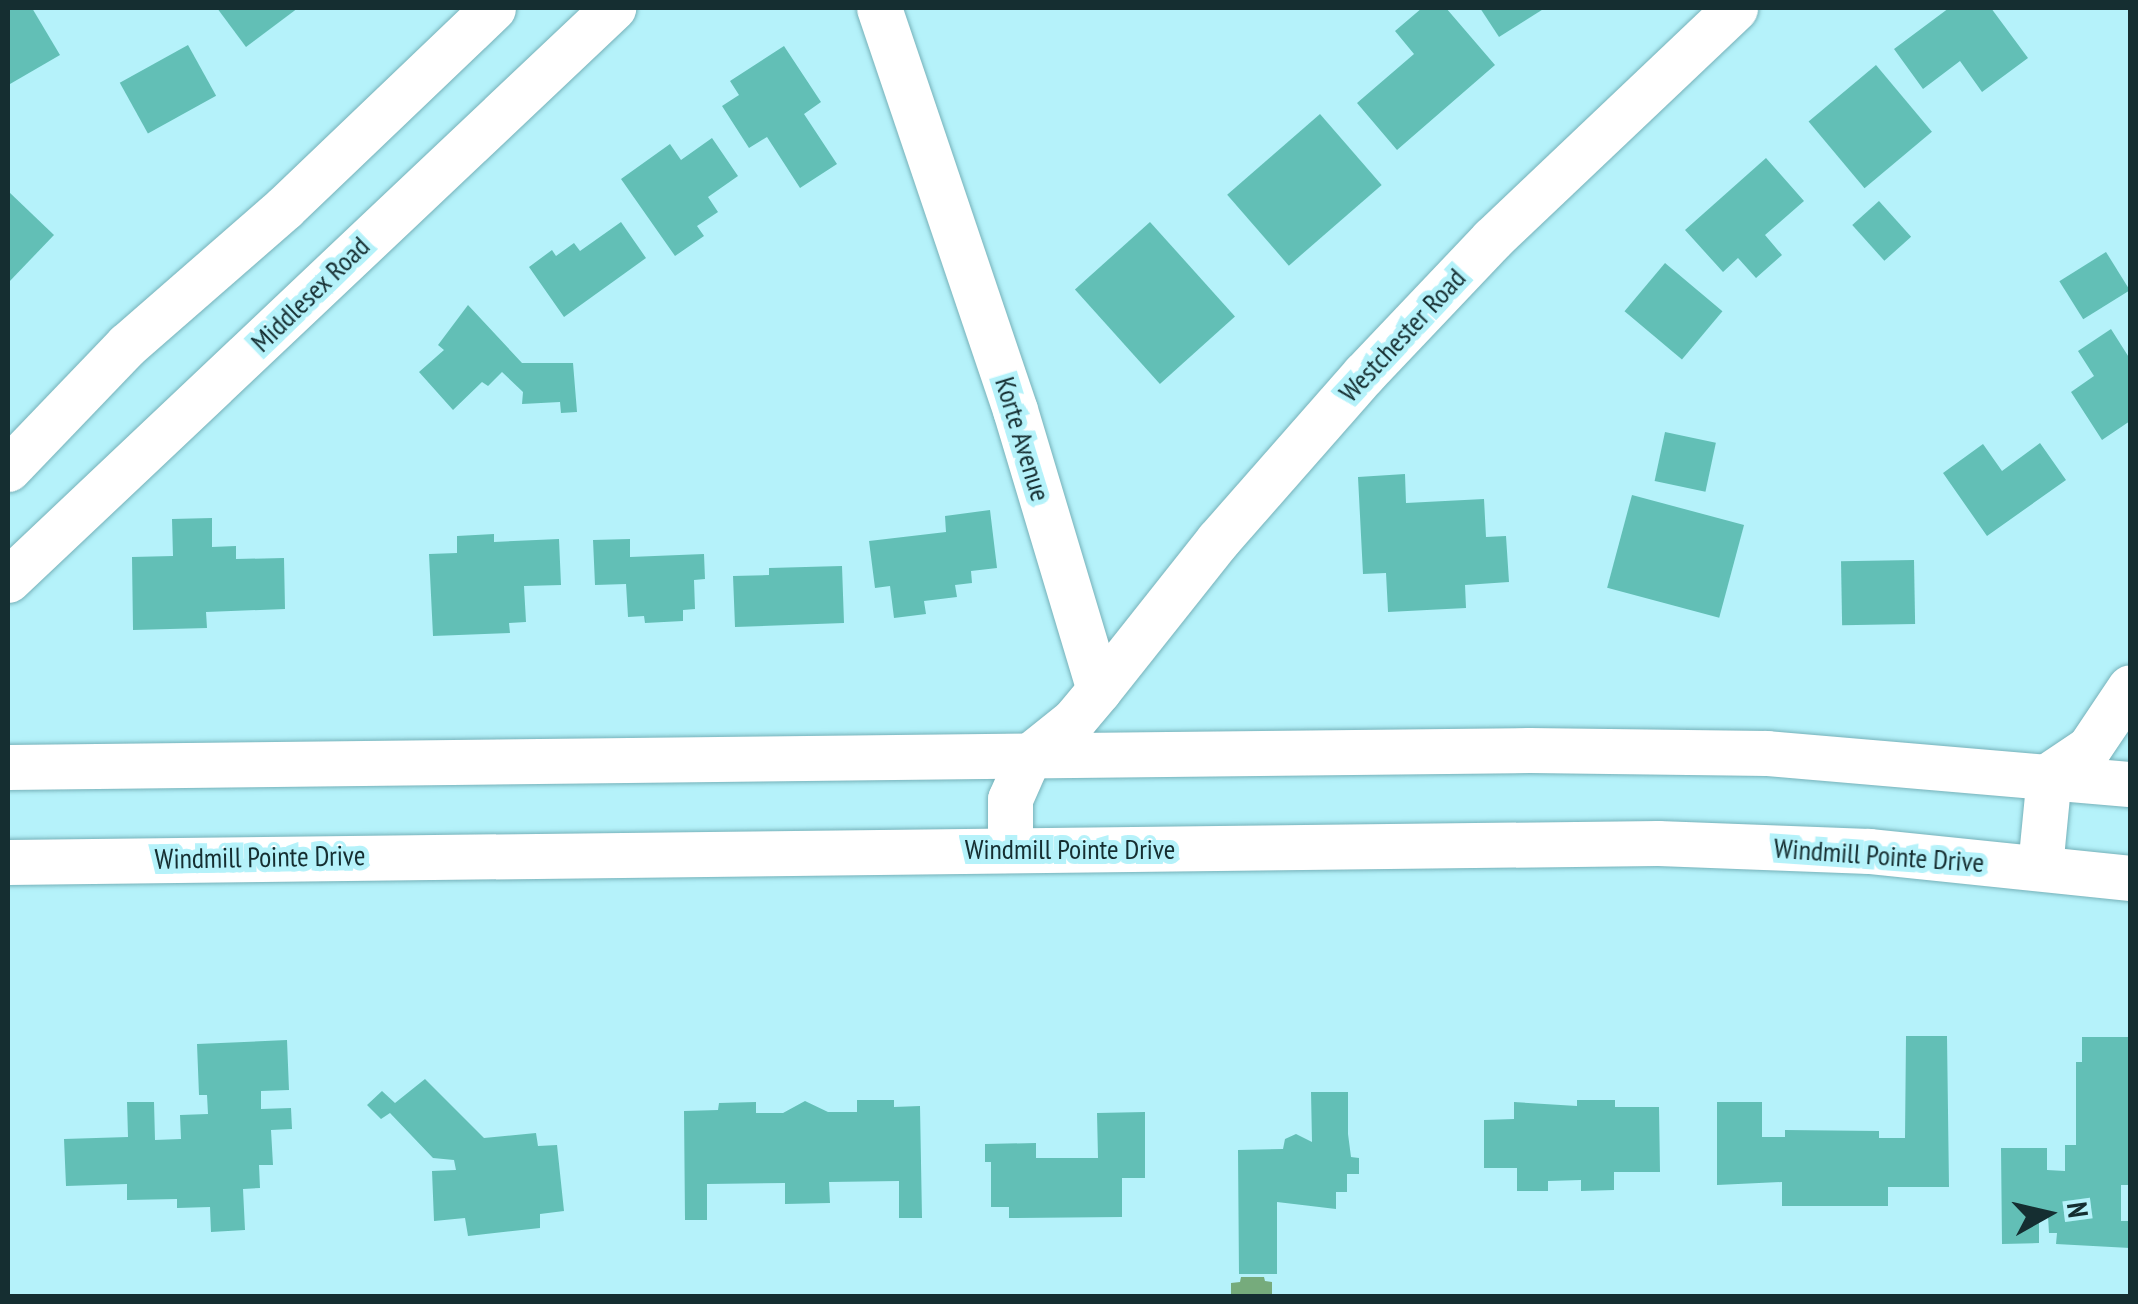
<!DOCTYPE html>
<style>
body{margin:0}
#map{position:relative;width:2138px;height:1304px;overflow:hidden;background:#b5f2fa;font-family:"PT Sans Narrow",sans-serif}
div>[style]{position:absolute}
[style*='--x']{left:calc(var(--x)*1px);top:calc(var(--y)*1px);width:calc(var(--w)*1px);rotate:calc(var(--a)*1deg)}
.water>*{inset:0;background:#76ab7c}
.building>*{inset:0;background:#62bfb6;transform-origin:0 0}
.roads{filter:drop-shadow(0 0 2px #76b1b9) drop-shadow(0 0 2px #76b1b9)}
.minor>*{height:45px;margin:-22.5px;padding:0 22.5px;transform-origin:22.5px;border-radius:22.5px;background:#fff}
span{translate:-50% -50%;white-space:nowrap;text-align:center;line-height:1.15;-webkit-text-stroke:10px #b5f2fa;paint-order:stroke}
.street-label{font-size:28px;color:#152e31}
.frame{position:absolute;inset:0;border:10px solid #152e31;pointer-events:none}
.north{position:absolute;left:1998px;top:1164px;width:100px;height:100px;-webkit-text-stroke:8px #b5f2fa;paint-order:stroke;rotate:82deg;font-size:28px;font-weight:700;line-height:40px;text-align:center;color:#152e31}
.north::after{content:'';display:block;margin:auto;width:35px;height:45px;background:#152e31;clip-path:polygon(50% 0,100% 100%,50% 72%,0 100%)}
</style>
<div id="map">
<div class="water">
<div style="clip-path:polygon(1241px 1277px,1264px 1277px,1265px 1281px,1272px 1282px,1272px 1296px,1231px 1296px,1231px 1283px,1240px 1282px)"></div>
</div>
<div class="building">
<div style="clip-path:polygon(8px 8px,32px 8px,60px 55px,10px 84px)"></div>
<div style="clip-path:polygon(217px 8px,298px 8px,246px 47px)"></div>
<div style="clip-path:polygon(1422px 8px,1446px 8px,1495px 65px,1397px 150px,1357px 103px,1414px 54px,1395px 31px)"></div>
<div style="clip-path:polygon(1480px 8px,1545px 8px,1499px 37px)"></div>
<div style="clip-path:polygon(1949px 8px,1991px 8px,2028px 58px,1982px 92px,1960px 61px,1923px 89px,1894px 49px)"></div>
<div style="left:188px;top:45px;width:58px;height:78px;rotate:61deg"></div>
<div style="clip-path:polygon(784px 46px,821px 102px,804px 114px,837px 164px,800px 188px,767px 137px,749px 148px,722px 106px,739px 95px,730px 81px)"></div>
<div style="left:1876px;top:65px;width:87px;height:88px;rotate:50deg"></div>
<div style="left:1320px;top:114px;width:94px;height:123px;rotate:49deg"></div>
<div style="clip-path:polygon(712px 138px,738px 176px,708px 197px,718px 212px,697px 226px,704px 236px,675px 256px,621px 179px,670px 144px,681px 160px)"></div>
<div style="clip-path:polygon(1766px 158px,1804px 201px,1765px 235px,1782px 255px,1756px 278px,1738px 258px,1723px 272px,1685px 230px)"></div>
<div style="clip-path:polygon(8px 191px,54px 235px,8px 283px)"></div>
<div style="left:1879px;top:201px;width:48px;height:36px;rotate:48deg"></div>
<div style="clip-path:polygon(621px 222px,646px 258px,564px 317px,529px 267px,552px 250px,556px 256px,574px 243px,580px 251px)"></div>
<div style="left:1150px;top:222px;width:127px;height:101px;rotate:48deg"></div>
<div style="left:2106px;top:252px;width:45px;height:55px;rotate:58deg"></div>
<div style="left:1665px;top:263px;width:75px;height:63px;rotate:40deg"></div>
<div style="clip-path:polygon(468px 305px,522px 363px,573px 363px,577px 412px,561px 413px,560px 402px,522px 404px,523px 392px,502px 372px,488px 386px,482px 382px,453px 410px,419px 372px,444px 350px,438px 345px)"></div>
<div style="clip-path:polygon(2111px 329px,2130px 359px,2130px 421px,2102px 440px,2071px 392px,2094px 376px,2078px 351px)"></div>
<div style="left:1665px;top:432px;width:52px;height:50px;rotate:12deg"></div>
<div style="clip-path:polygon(2040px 443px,2066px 480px,1987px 536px,1943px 473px,1983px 444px,2002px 471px)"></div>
<div style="clip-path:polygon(1405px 474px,1406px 503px,1484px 499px,1486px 537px,1506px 536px,1509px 582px,1465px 585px,1466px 608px,1388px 612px,1386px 573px,1363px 574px,1358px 477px)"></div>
<div style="left:1632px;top:495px;width:116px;height:96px;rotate:15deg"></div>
<div style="clip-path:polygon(990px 510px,997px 568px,971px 571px,972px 583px,955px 585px,957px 597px,924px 601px,926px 614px,894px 618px,890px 586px,875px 588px,869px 541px,946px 532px,945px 516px)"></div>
<div style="clip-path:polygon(212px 518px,212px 547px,236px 546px,236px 559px,284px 558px,285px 609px,206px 612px,207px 628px,133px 630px,132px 557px,173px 556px,172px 519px)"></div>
<div style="clip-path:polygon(494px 534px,494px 542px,559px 539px,561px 585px,524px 586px,526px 622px,509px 623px,510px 633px,433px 636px,429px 554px,457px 553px,457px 536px)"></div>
<div style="clip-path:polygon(630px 539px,630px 557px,704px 554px,705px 579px,694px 580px,695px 609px,683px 610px,683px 621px,645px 623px,644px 616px,628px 617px,626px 584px,595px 585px,593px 540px)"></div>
<div style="left:1914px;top:560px;width:64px;height:73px;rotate:89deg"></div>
<div style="clip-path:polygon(842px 566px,844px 623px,735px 627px,733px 576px,769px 575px,769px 568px)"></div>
<div style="clip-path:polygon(1906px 1036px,1947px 1036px,1949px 1187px,1888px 1187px,1888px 1206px,1782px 1206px,1782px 1182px,1717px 1185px,1717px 1102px,1762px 1102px,1762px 1137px,1785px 1137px,1785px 1130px,1879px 1131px,1879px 1138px,1905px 1138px)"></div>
<div style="clip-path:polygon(2082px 1037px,2128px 1037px,2130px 1185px,2121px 1185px,2121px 1221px,2130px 1221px,2130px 1248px,2056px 1244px,2057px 1233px,2049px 1233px,2048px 1216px,2039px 1216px,2039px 1243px,2002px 1244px,2001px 1148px,2047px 1148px,2047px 1170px,2065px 1171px,2065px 1145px,2076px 1145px,2076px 1062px,2082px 1062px)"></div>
<div style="clip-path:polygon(287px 1040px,289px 1090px,261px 1091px,261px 1109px,291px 1108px,292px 1129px,271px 1130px,273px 1165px,259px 1165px,260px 1188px,243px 1189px,245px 1230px,211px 1232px,210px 1207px,177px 1208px,177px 1199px,127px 1200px,127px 1184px,66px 1186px,64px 1139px,128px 1137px,127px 1102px,154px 1102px,155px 1140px,181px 1139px,180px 1115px,208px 1114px,207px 1095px,199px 1095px,197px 1044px)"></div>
<div style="clip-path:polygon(425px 1079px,484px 1138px,536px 1133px,538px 1146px,557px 1145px,564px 1211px,540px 1214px,540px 1228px,468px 1236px,465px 1218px,434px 1221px,432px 1171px,456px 1170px,454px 1160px,433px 1158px,390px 1113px,381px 1119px,367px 1105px,382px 1091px,395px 1103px)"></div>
<div style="clip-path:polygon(1311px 1092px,1348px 1092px,1348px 1134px,1351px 1157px,1359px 1158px,1359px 1174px,1347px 1174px,1347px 1192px,1336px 1192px,1336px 1209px,1277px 1202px,1277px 1274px,1239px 1274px,1238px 1150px,1283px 1149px,1285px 1139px,1296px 1134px,1312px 1142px)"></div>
<div style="clip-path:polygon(857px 1100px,894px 1100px,894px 1107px,920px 1106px,922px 1218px,899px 1218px,899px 1181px,829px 1182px,830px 1203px,785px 1204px,785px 1183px,707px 1184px,707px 1220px,685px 1220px,684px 1111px,718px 1110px,719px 1103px,756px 1102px,756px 1113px,783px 1113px,805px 1101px,828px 1112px,857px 1112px)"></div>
<div style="clip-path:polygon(1577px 1100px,1615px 1100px,1615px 1107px,1659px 1107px,1660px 1172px,1614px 1172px,1614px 1190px,1581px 1191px,1581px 1180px,1548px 1181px,1548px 1191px,1517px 1191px,1517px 1168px,1484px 1168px,1484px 1120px,1514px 1119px,1514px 1102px,1577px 1106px)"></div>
<div style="clip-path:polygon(1145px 1112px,1145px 1178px,1122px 1178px,1122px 1217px,1009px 1218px,1009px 1207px,991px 1207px,991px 1162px,985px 1162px,985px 1144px,1036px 1143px,1036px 1158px,1098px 1158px,1097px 1113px)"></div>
</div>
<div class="roads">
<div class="minor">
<div style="--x:879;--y:8;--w:424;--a:71.3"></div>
<div style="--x:1015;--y:410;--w:292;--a:73.3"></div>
<div style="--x:1099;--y:690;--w:39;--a:130"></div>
<div style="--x:1074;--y:720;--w:58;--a:141.3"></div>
<div style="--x:1029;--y:756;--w:47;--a:113.8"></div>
<div style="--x:1010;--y:799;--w:50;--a:90"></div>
<div style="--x:8;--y:469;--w:172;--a:-46.2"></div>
<div style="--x:127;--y:345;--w:208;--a:-41.1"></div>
<div style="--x:284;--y:208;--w:289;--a:-43.7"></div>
<div style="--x:8;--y:580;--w:833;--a:-43.39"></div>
<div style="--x:1099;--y:690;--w:191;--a:-51.6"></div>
<div style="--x:1218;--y:540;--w:221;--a:-48.7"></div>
<div style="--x:1364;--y:374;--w:186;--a:-46.5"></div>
<div style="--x:1492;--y:239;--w:335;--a:-43.5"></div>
<div style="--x:8;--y:767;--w:1521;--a:-0.64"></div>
<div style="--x:1529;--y:750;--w:238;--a:0.7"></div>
<div style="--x:1767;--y:753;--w:364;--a:4.9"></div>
<div style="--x:8;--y:862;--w:1650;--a:-0.66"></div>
<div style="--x:1658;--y:843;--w:211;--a:2.2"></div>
<div style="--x:1869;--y:851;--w:262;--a:5.9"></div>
<div style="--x:2040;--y:867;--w:92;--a:-84.4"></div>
<div style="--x:2049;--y:775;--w:48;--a:-34"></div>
<div style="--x:2089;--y:748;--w:73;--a:-56.1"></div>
</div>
</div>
<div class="street-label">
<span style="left:310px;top:294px;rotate:-44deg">Middlesex Road</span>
<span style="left:1402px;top:335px;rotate:-47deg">Westchester Road</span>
<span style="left:1023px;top:439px;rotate:73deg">Korte Avenue</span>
<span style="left:1070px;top:849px">Windmill Pointe Drive</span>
<span style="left:1879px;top:855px;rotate:4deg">Windmill Pointe Drive</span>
<span style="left:260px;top:857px;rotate:-1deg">Windmill Pointe Drive</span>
</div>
<div class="frame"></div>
<div class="north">N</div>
</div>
